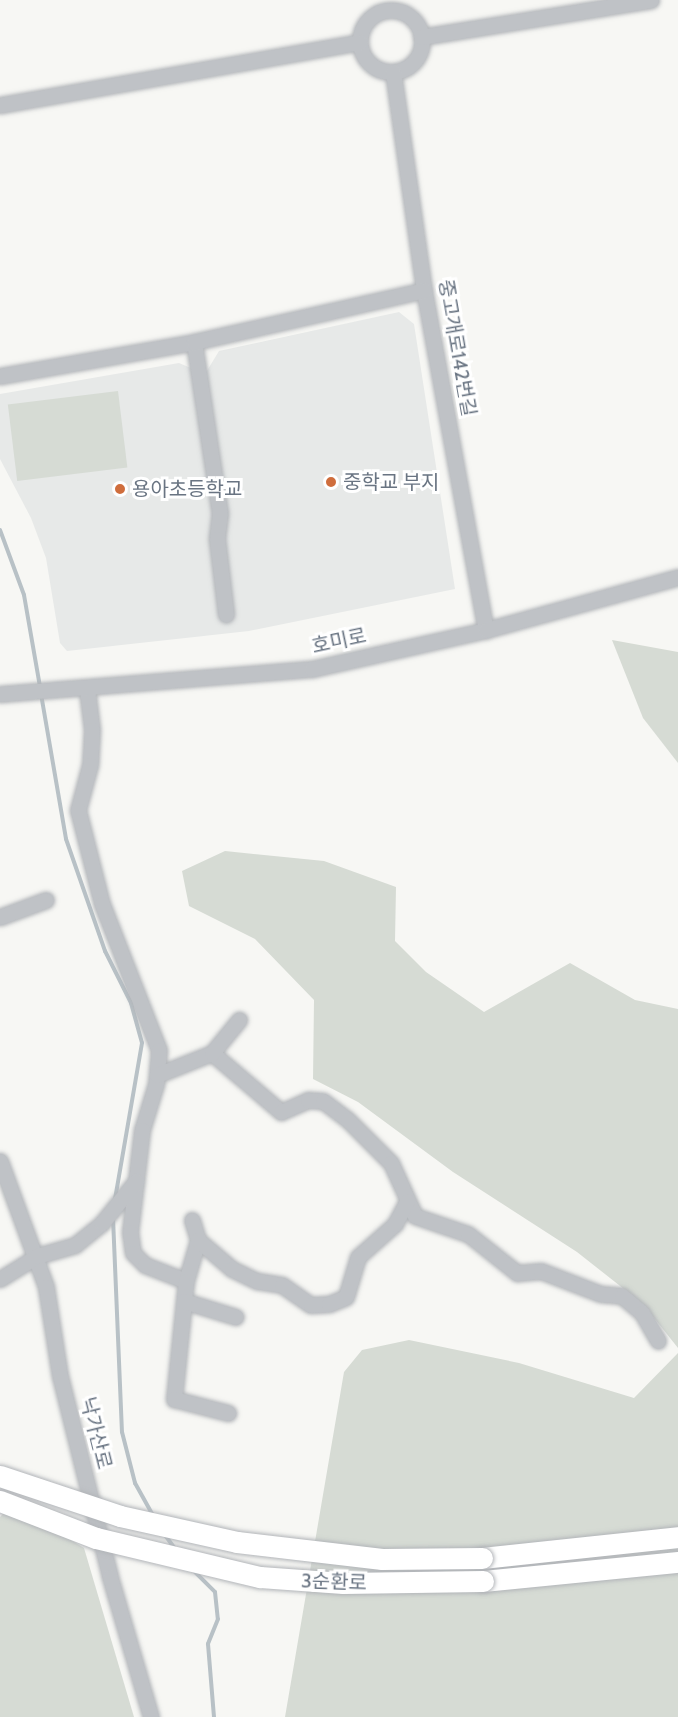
<!DOCTYPE html>
<meta charset="utf-8">
<style>
body{margin:0}
#map{position:relative;width:678px;height:1717px;overflow:hidden;background:#f7f7f4;font-family:Cabin,"Noto Sans KR",sans-serif}
div>[style]{position:absolute}
[style*='--x']{left:calc(var(--x)*1px);top:calc(var(--y)*1px);width:calc(var(--w)*1px);rotate:calc(var(--a)*1deg)}
.built>*{inset:0;background:#e7e9e8}
.green>*{inset:0;background:#d6dbd4;transform-origin:0 0}
.stream>*{height:4px;margin:-2px;padding:0 2px;transform-origin:2px;border-radius:2px;background:#b8c1c6}
.roads{filter:drop-shadow(0 0 2px #b2b5b9) drop-shadow(0 0 2px #b2b5b9)}
.minor>*{height:15px;margin:-7.5px;padding:0 7.5px;transform-origin:7.5px;border-radius:7.5px;background:#bfc2c6}
.minor>.ring{margin:-7.5px;padding:0;box-sizing:content-box;background:none;border:15px solid #bfc2c6;border-radius:50%}
.highway>*{height:21px;margin:-10.5px;padding:0 10.5px;transform-origin:10.5px;border-radius:10.5px;background:#fff}
.bridges{filter:drop-shadow(0 0 2px #b2b5b9) drop-shadow(0 0 2px #b2b5b9)}
.highway-bridge>*{height:21px;margin:-10.5px;padding:0 10.5px;transform-origin:10.5px;border-radius:10.5px;background:#fff}
.dots>*{width:16px;height:16px;translate:-50% -50%;box-sizing:border-box;border:3px solid #fff;border-radius:50%}
span{translate:-50% -50%;white-space:nowrap;text-align:center;line-height:1.15;-webkit-text-stroke:6px #fff;paint-order:stroke}
.street-label{font-size:20px;color:#697482}
.poi-label{font-size:20px;color:#697482}
.left{translate:0 -50%;text-align:left}
</style>
<div id="map">
<div class="built">
<div style="clip-path:polygon(399px 312px,414px 324px,455px 589px,249px 631px,67px 651px,60px 643px,46px 558px,31px 518px,0 459px,0 394px,179px 363px,205px 374px,219px 351px)"></div>
</div>
<div class="green">
<div style="left:118px;top:391px;width:77px;height:111px;rotate:83deg"></div>
<div style="clip-path:polygon(612px 640px,678px 652px,678px 763px,643px 718px)"></div>
<div style="clip-path:polygon(225px 851px,324px 861px,396px 887px,395px 941px,426px 972px,484px 1012px,570px 963px,635px 1000px,678px 1009px,678px 1348px,643px 1304px,577px 1252px,453px 1172px,358px 1102px,313px 1079px,314px 1000px,255px 939px,189px 906px,182px 871px)"></div>
<div style="clip-path:polygon(409px 1340px,519px 1363px,634px 1398px,678px 1353px,678px 1717px,285px 1717px,344px 1372px,362px 1350px)"></div>
<div style="clip-path:polygon(12px 1504px,84px 1548px,134px 1717px,0 1717px,0 1517px)"></div>
</div>
<div class="stream">
<div style="--x:0;--y:530;--w:69;--a:69.7"></div>
<div style="--x:24;--y:595;--w:93;--a:80.1"></div>
<div style="--x:41;--y:694;--w:147;--a:80.2"></div>
<div style="--x:66;--y:839;--w:119;--a:70.8"></div>
<div style="--x:105;--y:951;--w:58;--a:63.4"></div>
<div style="--x:131;--y:1003;--w:41;--a:74.6"></div>
<div style="--x:142;--y:1043;--w:158;--a:99.8"></div>
<div style="--x:113;--y:1218;--w:214;--a:87.6"></div>
<div style="--x:122;--y:1432;--w:53;--a:75.7"></div>
<div style="--x:135;--y:1483;--w:38;--a:61"></div>
<div style="--x:165;--y:1535;--w:17;--a:54"></div>
<div style="--x:193;--y:1570;--w:31;--a:45"></div>
<div style="--x:215;--y:1592;--w:27;--a:84"></div>
<div style="--x:218;--y:1619;--w:27;--a:112"></div>
<div style="--x:208;--y:1644;--w:73;--a:85.3"></div>
</div>
<div class="roads">
<div class="minor">
<div class="ring" style="left:360px;top:10px;width:47px;height:47px"></div>
<div style="--x:421;--y:37;--w:233;--a:-9.1"></div>
<div style="--x:393;--y:72;--w:220;--a:81.9"></div>
<div style="--x:424;--y:290;--w:346;--a:79.7"></div>
<div style="--x:0;--y:105;--w:365;--a:-9.9"></div>
<div style="--x:194;--y:342;--w:173;--a:81.4"></div>
<div style="--x:220;--y:513;--w:26;--a:97"></div>
<div style="--x:217;--y:539;--w:76;--a:83.2"></div>
<div style="--x:0;--y:376;--w:197;--a:-9.9"></div>
<div style="--x:194;--y:342;--w:236;--a:-12.7"></div>
<div style="--x:87;--y:689;--w:41;--a:83"></div>
<div style="--x:92;--y:730;--w:35;--a:93"></div>
<div style="--x:90;--y:765;--w:47;--a:104.9"></div>
<div style="--x:78;--y:810;--w:97;--a:75.7"></div>
<div style="--x:102;--y:904;--w:157;--a:68.7"></div>
<div style="--x:159;--y:1050;--w:34;--a:95"></div>
<div style="--x:156;--y:1084;--w:48;--a:106.9"></div>
<div style="--x:142;--y:1130;--w:103;--a:96.7"></div>
<div style="--x:130;--y:1232;--w:21;--a:82"></div>
<div style="--x:133;--y:1253;--w:17;--a:45"></div>
<div style="--x:145;--y:1265;--w:44;--a:21.3"></div>
<div style="--x:0;--y:694;--w:313;--a:-4.6"></div>
<div style="--x:312;--y:669;--w:178;--a:-12.6"></div>
<div style="--x:486;--y:630;--w:199;--a:-15.4"></div>
<div style="--x:0;--y:917;--w:49;--a:-20.3"></div>
<div style="--x:212;--y:1053;--w:91;--a:40.5"></div>
<div style="--x:281;--y:1112;--w:30;--a:-24"></div>
<div style="--x:308;--y:1100;--w:15;--a:4"></div>
<div style="--x:323;--y:1101;--w:31;--a:37"></div>
<div style="--x:348;--y:1120;--w:61;--a:45"></div>
<div style="--x:391;--y:1163;--w:58;--a:65.6"></div>
<div style="--x:415;--y:1216;--w:56;--a:18.8"></div>
<div style="--x:468;--y:1234;--w:63;--a:38.5"></div>
<div style="--x:517;--y:1273;--w:24;--a:-5"></div>
<div style="--x:541;--y:1271;--w:64;--a:21"></div>
<div style="--x:601;--y:1294;--w:21;--a:5"></div>
<div style="--x:622;--y:1296;--w:26;--a:40"></div>
<div style="--x:642;--y:1313;--w:32;--a:60"></div>
<div style="--x:157;--y:1075;--w:59;--a:-21.8"></div>
<div style="--x:212;--y:1053;--w:43;--a:-50.7"></div>
<div style="--x:0;--y:1161;--w:134;--a:69.9"></div>
<div style="--x:46;--y:1287;--w:90;--a:81.1"></div>
<div style="--x:60;--y:1376;--w:207;--a:76"></div>
<div style="--x:110;--y:1577;--w:146;--a:73.7"></div>
<div style="--x:192;--y:1220;--w:21;--a:73"></div>
<div style="--x:198;--y:1240;--w:43;--a:106.3"></div>
<div style="--x:186;--y:1281;--w:119;--a:95.8"></div>
<div style="--x:174;--y:1399;--w:56;--a:14.5"></div>
<div style="--x:198;--y:1240;--w:45;--a:40.5"></div>
<div style="--x:232;--y:1269;--w:28;--a:26"></div>
<div style="--x:257;--y:1281;--w:25;--a:9"></div>
<div style="--x:282;--y:1285;--w:35;--a:35"></div>
<div style="--x:311;--y:1305;--w:18;--a:-3"></div>
<div style="--x:329;--y:1304;--w:18;--a:-22"></div>
<div style="--x:346;--y:1297;--w:42;--a:-73.3"></div>
<div style="--x:358;--y:1257;--w:50;--a:-41.7"></div>
<div style="--x:395;--y:1224;--w:26;--a:-62"></div>
<div style="--x:0;--y:1279;--w:44;--a:-31.9"></div>
<div style="--x:37;--y:1256;--w:40;--a:-16"></div>
<div style="--x:75;--y:1245;--w:35;--a:-39"></div>
<div style="--x:102;--y:1223;--w:54;--a:-51"></div>
<div style="--x:184;--y:1301;--w:54;--a:17.1"></div>
</div>
<div class="highway">
<div style="--x:482;--y:1558;--w:197;--a:-6.1"></div>
<div style="--x:483;--y:1581;--w:196;--a:-5.6"></div>
</div>
</div>
<div class="bridges">
<div class="highway-bridge">
<div style="--x:0;--y:1476;--w:126;--a:18.4"></div>
<div style="--x:120;--y:1516;--w:120;--a:12.5"></div>
<div style="--x:237;--y:1542;--w:146;--a:6.7"></div>
<div style="--x:382;--y:1559;--w:100;--a:-0.6"></div>
<div style="--x:0;--y:1501;--w:103;--a:21.1"></div>
<div style="--x:96;--y:1538;--w:169;--a:13.4"></div>
<div style="--x:260;--y:1577;--w:83;--a:4.1"></div>
<div style="--x:343;--y:1583;--w:140;--a:-0.8"></div>
</div>
</div>
<div class="dots">
<div style="left:331px;top:482px;background:#cf6d3c"></div>
<div style="left:120px;top:489px;background:#cf6d3c"></div>
</div>
<div class="street-label">
<span style="left:457px;top:348px;rotate:80deg">중고개로142번길</span>
<span style="left:339px;top:641px;rotate:-12deg">호미로</span>
<span style="left:96px;top:1433px;rotate:76deg">낙가산로</span>
<span style="left:334px;top:1582px;rotate:2deg">3순환로</span>
</div>
<div class="poi-label">
<span class="left" style="left:343px;top:482px">중학교 부지</span>
<span class="left" style="left:132px;top:489px">용아초등학교</span>
</div>
</div>
